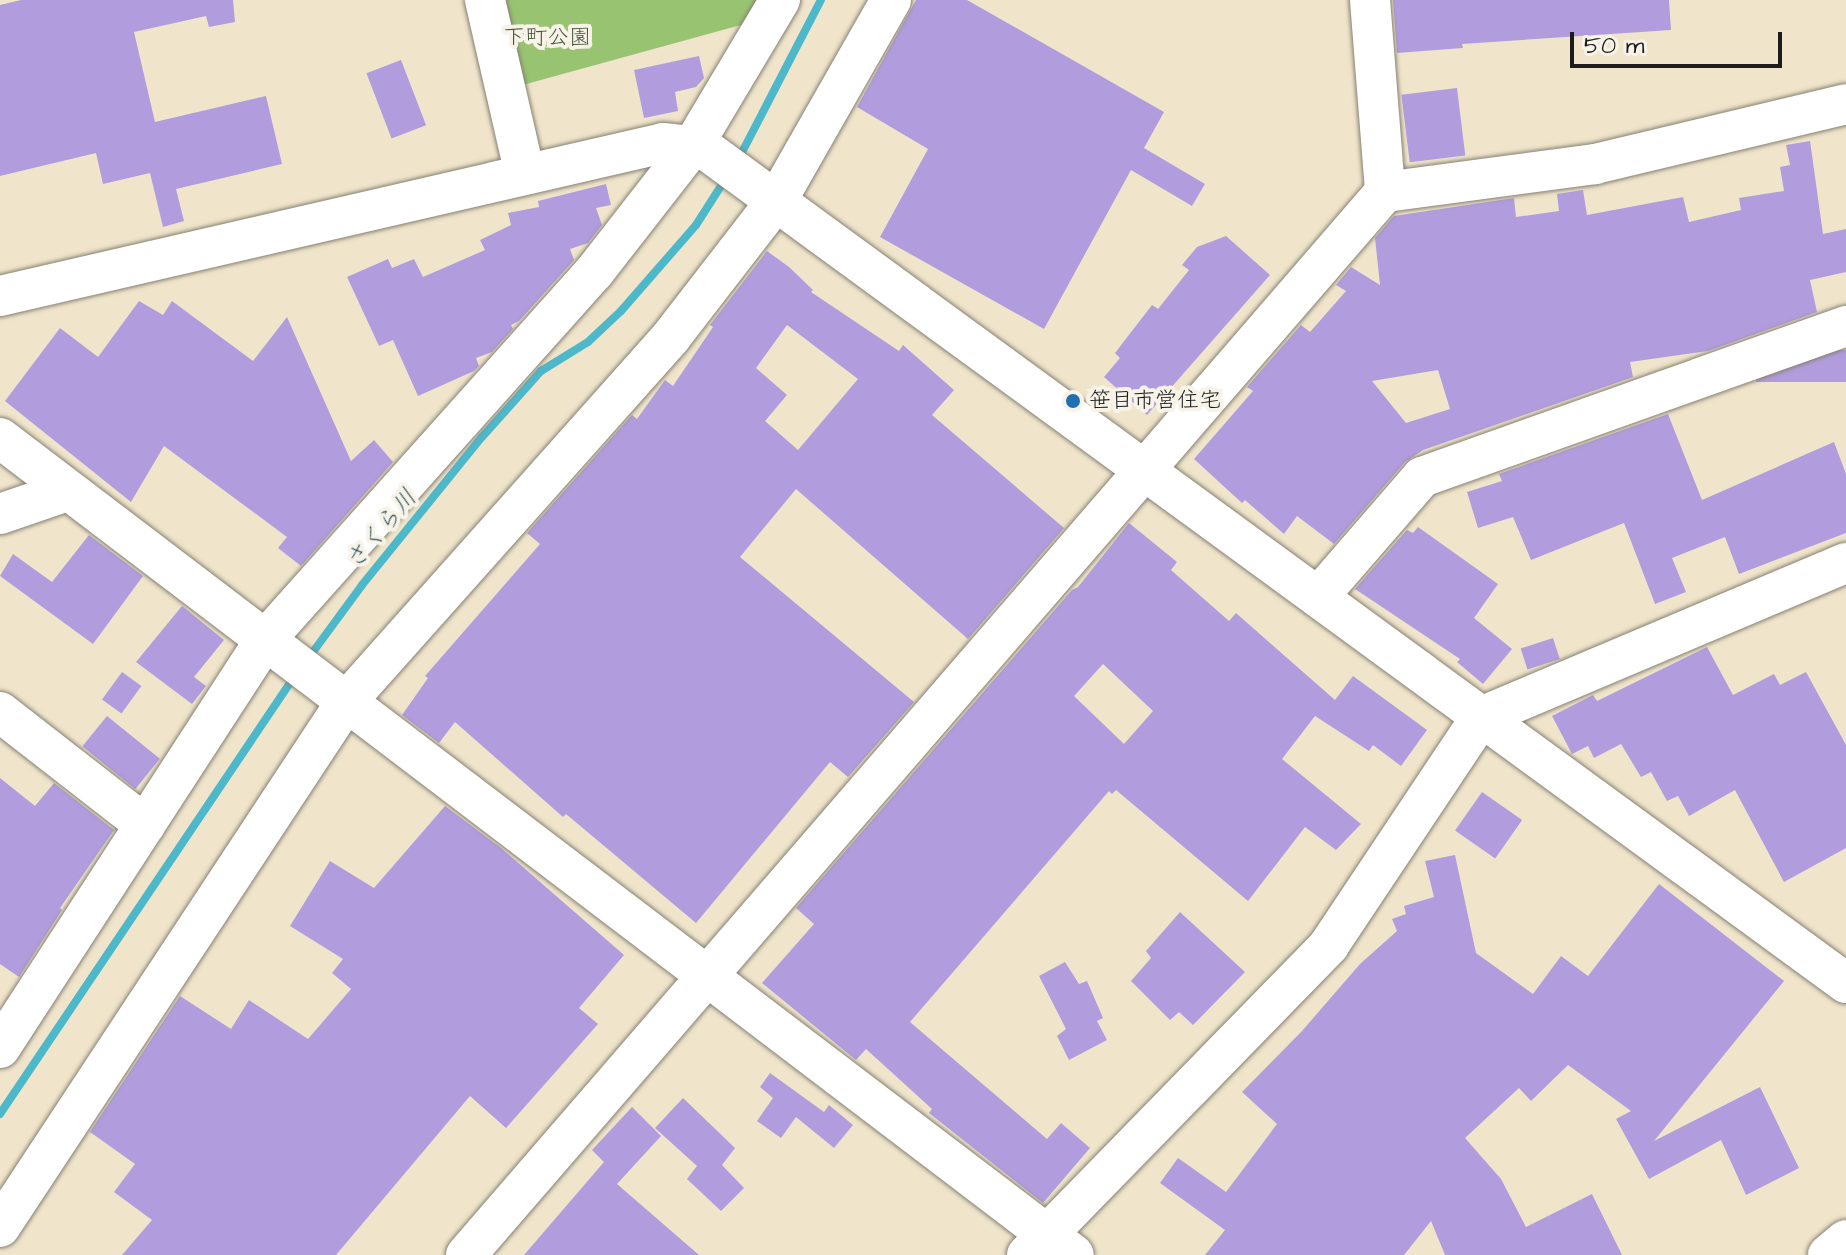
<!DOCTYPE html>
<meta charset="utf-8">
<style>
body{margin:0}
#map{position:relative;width:1846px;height:1255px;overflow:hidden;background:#f0e5cb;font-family:"Architects Daughter","Klee One",sans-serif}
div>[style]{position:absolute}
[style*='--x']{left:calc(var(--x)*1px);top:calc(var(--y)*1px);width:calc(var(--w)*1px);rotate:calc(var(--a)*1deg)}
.green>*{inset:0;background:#98c471}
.stream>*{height:8px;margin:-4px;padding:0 4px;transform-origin:4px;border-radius:4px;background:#4eb8cb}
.building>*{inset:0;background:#b19dde;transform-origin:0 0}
.roads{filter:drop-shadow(0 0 2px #868074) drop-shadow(0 0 2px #868074)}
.minor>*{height:40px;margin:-20px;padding:0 20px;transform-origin:20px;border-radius:20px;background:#fff}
.dots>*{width:22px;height:22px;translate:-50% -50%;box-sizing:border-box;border:4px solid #f7f3e8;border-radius:50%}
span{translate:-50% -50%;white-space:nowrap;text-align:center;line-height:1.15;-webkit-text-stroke:8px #f7f3e8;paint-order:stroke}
.park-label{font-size:22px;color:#47573a}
.poi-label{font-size:22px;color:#1c1c1c}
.left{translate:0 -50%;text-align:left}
.water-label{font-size:24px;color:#305a62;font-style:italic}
.scale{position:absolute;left:1570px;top:32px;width:212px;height:36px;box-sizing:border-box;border:4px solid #1c1c1c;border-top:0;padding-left:10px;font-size:24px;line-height:28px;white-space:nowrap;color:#1c1c1c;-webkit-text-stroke:6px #f7f3e8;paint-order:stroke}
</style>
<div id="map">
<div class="green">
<div style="clip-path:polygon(499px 0,770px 0,759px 20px,519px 86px)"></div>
</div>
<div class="stream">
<div style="--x:738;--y:160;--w:180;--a:-62.6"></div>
<div style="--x:307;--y:660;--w:93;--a:-53.7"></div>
<div style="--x:362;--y:585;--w:191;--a:-51"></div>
<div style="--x:482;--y:437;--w:89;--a:-48.2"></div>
<div style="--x:541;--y:371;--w:55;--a:-31.7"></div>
<div style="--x:588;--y:342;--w:45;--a:-43.2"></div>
<div style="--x:621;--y:311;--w:114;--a:-48.9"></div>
<div style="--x:696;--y:225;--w:56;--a:-57.4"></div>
<div style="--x:0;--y:1114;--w:527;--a:-56.07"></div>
</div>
<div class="building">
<div style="clip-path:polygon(21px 0,233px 0,235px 22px,209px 27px,206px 16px,134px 32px,155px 122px,266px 96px,282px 164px,176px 189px,184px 221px,163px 227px,150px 173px,103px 184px,96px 153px,0 176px,0 5px)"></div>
<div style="clip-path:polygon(916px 0,967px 0,1164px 112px,1144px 148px,1205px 184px,1192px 206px,1131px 170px,1044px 329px,880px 237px,928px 149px,857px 107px)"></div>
<div style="clip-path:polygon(1393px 0,1669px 0,1671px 30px,1462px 44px,1463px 48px,1397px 53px)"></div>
<div style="clip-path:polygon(699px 56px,704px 78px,696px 87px,675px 92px,678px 111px,644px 118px,634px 70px)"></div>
<div style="left:401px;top:60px;width:70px;height:37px;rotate:69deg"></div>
<div style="left:1457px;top:88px;width:68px;height:56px;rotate:83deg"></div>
<div style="clip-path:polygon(evenodd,1810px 141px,1823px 234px,1846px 229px,1846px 272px,1810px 280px,1817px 312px,1708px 351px,1630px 362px,1633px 377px,1423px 450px,1405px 462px,1334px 544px,1297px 516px,1284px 534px,1245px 500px,1242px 503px,1194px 459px,1253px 391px,1247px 387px,1301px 325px,1310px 332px,1346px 291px,1336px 285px,1351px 267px,1380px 285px,1375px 238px,1394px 216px,1514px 198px,1516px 217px,1559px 211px,1557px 194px,1583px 190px,1587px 215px,1683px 197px,1689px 222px,1741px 210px,1739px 198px,1784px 191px,1780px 167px,1790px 165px,1786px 145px,1810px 141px,1438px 370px,1450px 409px,1406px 423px,1372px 381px,1438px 370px)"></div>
<div style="clip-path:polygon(606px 184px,611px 205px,596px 208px,602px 225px,588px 243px,570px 249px,574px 260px,519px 321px,511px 325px,513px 329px,492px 352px,476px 358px,479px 366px,474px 371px,418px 396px,393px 340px,379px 346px,347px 277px,388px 259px,392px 268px,414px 259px,423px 277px,485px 250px,480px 240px,511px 225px,508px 213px,539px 207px,538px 201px)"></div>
<div style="clip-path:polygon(1226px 236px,1270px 275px,1147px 415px,1104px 377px,1120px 358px,1115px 353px,1152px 305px,1158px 309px,1189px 270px,1182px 265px,1197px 247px)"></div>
<div style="clip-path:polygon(evenodd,767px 251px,789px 267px,813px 290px,811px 292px,899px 351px,903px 345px,954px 390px,932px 415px,1064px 528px,968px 639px,796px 489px,740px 557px,914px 702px,848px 777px,830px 762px,696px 923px,566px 814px,563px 817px,455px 722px,439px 743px,402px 715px,428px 678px,425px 676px,540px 544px,527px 533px,632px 415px,637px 419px,665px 380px,673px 386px,713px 327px,710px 325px,767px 251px,787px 325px,858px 379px,798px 450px,765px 421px,787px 395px,756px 368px,787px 325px)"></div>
<div style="clip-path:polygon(139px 301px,163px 315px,172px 301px,253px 361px,287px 317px,351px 461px,374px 440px,393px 462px,301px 566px,278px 548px,287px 537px,164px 446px,131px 502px,5px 401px,60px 328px,98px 357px)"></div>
<div style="left:1846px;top:350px;width:32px;height:90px;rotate:90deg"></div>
<div style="clip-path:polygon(1668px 414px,1702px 500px,1834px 442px,1846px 474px,1846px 533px,1739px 574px,1725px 537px,1672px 558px,1686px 592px,1655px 604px,1624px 523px,1531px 560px,1513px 517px,1478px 528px,1467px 492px,1502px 481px,1499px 474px)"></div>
<div style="clip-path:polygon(evenodd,1129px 523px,1177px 562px,1171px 570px,1229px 621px,1236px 613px,1335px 700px,1353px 676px,1427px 730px,1401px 766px,1373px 745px,1369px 751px,1315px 716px,1282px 759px,1361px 824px,1336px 850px,1305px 827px,1248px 901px,1116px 790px,1112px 794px,1109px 791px,910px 1022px,1047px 1139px,1061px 1123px,1090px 1148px,1043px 1203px,929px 1113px,932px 1109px,866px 1049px,856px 1060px,762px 983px,814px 924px,796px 908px,1072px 590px,1078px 587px,1129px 523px,1103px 664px,1153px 711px,1124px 744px,1074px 696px,1103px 664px)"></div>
<div style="clip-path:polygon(1418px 527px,1498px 584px,1474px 618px,1512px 649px,1483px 684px,1457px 662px,1460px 659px,1355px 589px,1407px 530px,1413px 533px)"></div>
<div style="clip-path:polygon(89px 535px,143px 576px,93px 644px,0 576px,13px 554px,52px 582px)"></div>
<div style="clip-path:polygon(182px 606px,224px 640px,194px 677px,206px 686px,192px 704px,136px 662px)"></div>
<div style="left:1553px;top:638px;width:22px;height:34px;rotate:72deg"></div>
<div style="clip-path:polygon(1707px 647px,1733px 695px,1774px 674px,1780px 685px,1806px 672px,1846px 745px,1846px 848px,1784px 882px,1735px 790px,1689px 816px,1678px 796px,1667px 801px,1651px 772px,1641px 777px,1621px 744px,1594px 758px,1588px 746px,1572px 754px,1552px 716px,1593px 695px,1597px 701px)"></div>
<div style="left:122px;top:672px;width:24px;height:34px;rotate:36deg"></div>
<div style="left:107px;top:716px;width:68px;height:39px;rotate:39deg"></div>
<div style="clip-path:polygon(0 778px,35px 806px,54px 783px,114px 830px,60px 908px,62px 910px,19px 977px,0 964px)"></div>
<div style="left:1482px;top:792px;width:49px;height:47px;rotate:35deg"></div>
<div style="clip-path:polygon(445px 806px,501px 848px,624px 955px,579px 1008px,598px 1024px,506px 1128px,470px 1096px,336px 1255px,122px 1255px,152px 1220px,114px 1192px,135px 1164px,90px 1132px,180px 996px,231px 1029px,249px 1000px,308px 1039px,351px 989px,332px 973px,343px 959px,290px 926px,330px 861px,374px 888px)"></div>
<div style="clip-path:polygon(1455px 855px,1476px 953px,1533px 994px,1561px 956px,1588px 976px,1659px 884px,1784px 981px,1654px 1141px,1760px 1087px,1799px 1168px,1746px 1195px,1721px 1140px,1649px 1179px,1616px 1119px,1631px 1111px,1568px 1065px,1531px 1101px,1519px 1088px,1465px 1138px,1501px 1179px,1526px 1227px,1592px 1194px,1622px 1255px,1445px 1255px,1431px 1221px,1404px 1255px,1205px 1255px,1225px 1230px,1160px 1183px,1178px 1158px,1226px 1192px,1277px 1124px,1242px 1092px,1302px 1031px,1360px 964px,1397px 931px,1392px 919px,1406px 914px,1404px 906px,1434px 897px,1425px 861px)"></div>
<div style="clip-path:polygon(1180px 912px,1245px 972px,1193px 1025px,1179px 1012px,1170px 1020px,1131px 981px,1151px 958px,1146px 951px)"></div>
<div style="clip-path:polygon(1065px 962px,1079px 984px,1087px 981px,1103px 1018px,1097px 1021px,1107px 1040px,1069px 1060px,1057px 1036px,1066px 1029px,1039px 976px)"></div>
<div style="clip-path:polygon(770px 1073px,824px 1112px,829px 1105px,853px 1125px,834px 1148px,796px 1117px,781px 1138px,757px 1121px,773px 1098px,760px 1087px)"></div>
<div style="clip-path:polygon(683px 1098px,735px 1148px,722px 1165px,744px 1188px,721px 1211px,687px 1179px,697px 1166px,655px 1128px)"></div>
<div style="clip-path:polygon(632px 1107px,661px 1136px,617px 1184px,699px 1255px,524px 1255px,604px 1162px,592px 1150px)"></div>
</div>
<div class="roads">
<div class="minor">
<div style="--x:485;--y:0;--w:179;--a:77.1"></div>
<div style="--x:1370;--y:0;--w:193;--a:85.5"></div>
<div style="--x:1385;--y:192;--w:212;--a:-7.6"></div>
<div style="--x:1595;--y:164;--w:258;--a:-13.4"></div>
<div style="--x:0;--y:296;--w:680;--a:-12.99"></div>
<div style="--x:663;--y:143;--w:39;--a:6"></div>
<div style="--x:702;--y:147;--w:1417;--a:36.16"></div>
<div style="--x:0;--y:438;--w:1349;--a:37.26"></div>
<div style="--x:0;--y:514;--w:71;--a:-18.9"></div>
<div style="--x:1318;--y:597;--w:159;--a:-49.1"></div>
<div style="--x:1422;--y:477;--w:450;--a:-19.6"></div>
<div style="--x:0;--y:712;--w:184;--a:37.9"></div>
<div style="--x:0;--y:1048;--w:487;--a:-57"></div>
<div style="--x:265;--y:640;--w:495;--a:-48.2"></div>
<div style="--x:595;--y:271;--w:161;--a:-52.1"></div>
<div style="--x:694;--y:144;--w:168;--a:-59.2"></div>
<div style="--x:0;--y:1227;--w:629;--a:-56.61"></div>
<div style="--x:346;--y:702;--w:489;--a:-48.3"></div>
<div style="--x:671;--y:337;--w:173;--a:-52.3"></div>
<div style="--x:777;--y:200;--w:230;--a:-60.3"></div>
<div style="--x:466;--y:1255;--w:1405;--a:-49.16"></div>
<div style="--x:1027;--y:1255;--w:433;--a:-45.7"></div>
<div style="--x:1329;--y:945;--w:274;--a:-56.3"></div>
<div style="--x:1481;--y:717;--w:396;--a:-22.9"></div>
<div style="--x:1828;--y:1255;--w:23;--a:-40"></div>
</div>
</div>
<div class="dots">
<div style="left:1073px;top:401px;background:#1f6fb2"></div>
</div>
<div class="park-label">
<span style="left:547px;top:38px">下町公園</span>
</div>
<div class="poi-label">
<span class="left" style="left:1089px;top:401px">笹目市営住宅</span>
</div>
<div class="water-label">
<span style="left:382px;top:530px;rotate:-50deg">さくら川</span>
</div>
<div class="scale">50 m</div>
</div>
